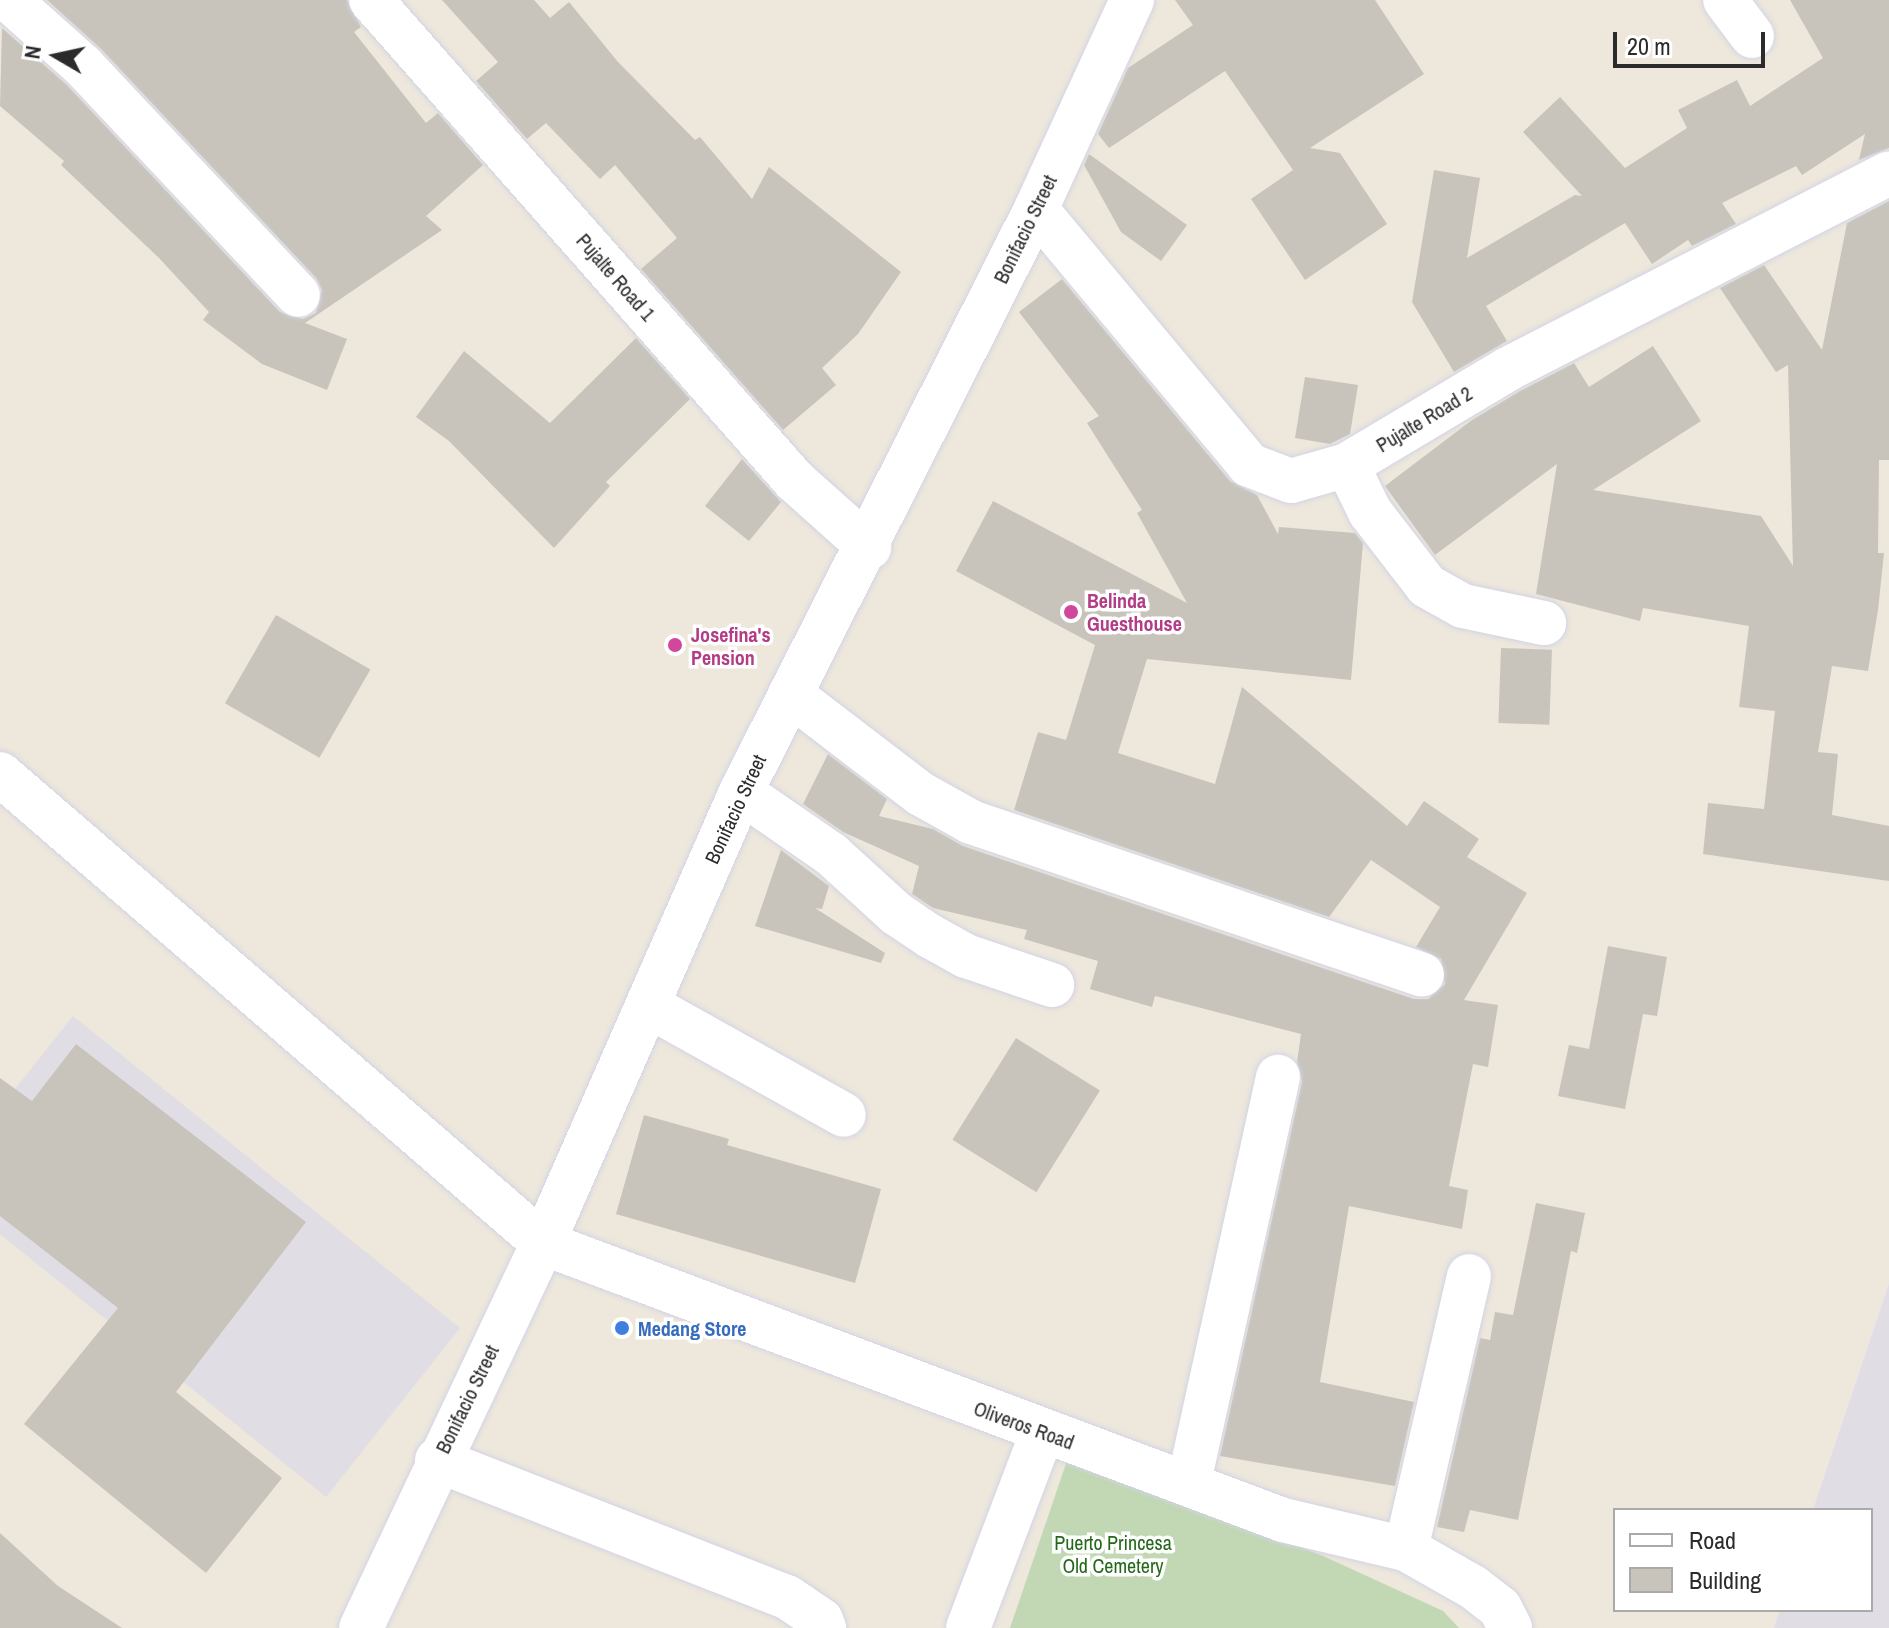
<!DOCTYPE html>
<style>
body{margin:0}
#map{position:relative;width:1889px;height:1628px;overflow:hidden;background:#ede7dc;font-family:"Archivo Narrow",sans-serif}
div>[style]{position:absolute}
[style*='--x']{left:calc(var(--x)*1px);top:calc(var(--y)*1px);width:calc(var(--w)*1px);rotate:calc(var(--a)*1deg)}
.industrial>*{inset:0;background:#e0dde5}
.cemetery>*{inset:0;background:#c2d7b3}
.building>*{inset:0;background:#c8c4bc;transform-origin:0 0}
.roads{filter:drop-shadow(0 0 2px #d2d4e4) drop-shadow(0 0 2px #d2d4e4)}
.minor>*{height:44px;margin:-22px;padding:0 22px;transform-origin:22px;border-radius:22px;background:#fff}
.dots>*{width:22px;height:22px;translate:-50% -50%;box-sizing:border-box;border:4px solid #fff;border-radius:50%}
span{translate:-50% -50%;white-space:nowrap;text-align:center;line-height:1.15;-webkit-text-stroke:7px #fff;paint-order:stroke}
.street-label{font-size:20px;color:#2b2b2b}
.hotel-label{font-size:20px;color:#b23c85;font-weight:700}
.left{translate:0 -50%;text-align:left}
.shop-label{font-size:20px;color:#366cbe;font-weight:700}
.park-label{font-size:20px;color:#246919}
.legend{position:absolute;left:1613px;top:1508px;width:260px;height:104px;box-sizing:border-box;background:#fff;border:2px solid #aaa;margin:0;padding:10px 14px;list-style:none;font-size:24px;color:#2b2b2b}
.legend li{display:flex;align-items:center;gap:16px;height:40px}
.legend b{width:40px;border:2px solid #aaa}
.north{position:absolute;left:16px;top:16px;width:80px;height:80px;-webkit-text-stroke:6px #fff;paint-order:stroke;rotate:279deg;font-size:22px;font-weight:700;line-height:32px;text-align:center;color:#2b2b2b}
.north::after{content:'';display:block;margin:auto;width:28px;height:36px;background:#2b2b2b;clip-path:polygon(50% 0,100% 100%,50% 72%,0 100%)}
.scale{position:absolute;left:1613px;top:32px;width:152px;height:36px;box-sizing:border-box;border:4px solid #2b2b2b;border-top:0;padding-left:10px;font-size:24px;line-height:28px;white-space:nowrap;color:#2b2b2b;-webkit-text-stroke:6px #fff;paint-order:stroke}
</style>
<div id="map">
<div class="industrial">
<div style="clip-path:polygon(73px 1016px,460px 1328px,326px 1497px,0 1234px,0 1108px)"></div>
<div style="clip-path:polygon(1889px 1284px,1889px 1628px,1774px 1628px,1780px 1610px,1871px 1610px,1871px 1510px,1813px 1510px)"></div>
</div>
<div class="cemetery">
<div style="clip-path:polygon(1068px 1458px,1321px 1555px,1443px 1611px,1459px 1628px,1010px 1628px)"></div>
</div>
<div class="building">
<div style="clip-path:polygon(47px 0,347px 0,361px 27px,354px 32px,426px 123px,438px 113px,483px 165px,426px 216px,442px 230px,305px 323px,347px 339px,327px 390px,262px 364px,203px 320px,209px 312px,159px 258px,61px 165px,64px 161px,0 106px,2px 28px,66px 84px,280px 312px,303px 319px,316px 313px,322px 290px,316px 278px,101px 49px)"></div>
<div style="clip-path:polygon(442px 0,534px 0,550px 18px,569px 2px,618px 62px,695px 140px,700px 137px,752px 199px,769px 167px,901px 272px,858px 334px,822px 368px,836px 385px,783px 430px,641px 269px,677px 238px,615px 165px,600px 179px,546px 123px,527px 139px,476px 81px,498px 62px)"></div>
<div style="clip-path:polygon(1175px 0,1375px 0,1424px 74px,1310px 148px,1340px 153px,1387px 224px,1305px 280px,1251px 199px,1293px 170px,1225px 71px,1109px 148px,1098px 134px,1128px 68px,1193px 25px)"></div>
<div style="clip-path:polygon(1790px 0,1889px 0,1889px 148px,1859px 160px,1865px 134px,1802px 175px,1796px 166px,1722px 203px,1736px 224px,1692px 246px,1688px 240px,1652px 264px,1625px 223px,1486px 306px,1507px 341px,1454px 372px,1412px 302px,1434px 170px,1480px 178px,1467px 258px,1575px 195px,1582px 196px,1523px 132px,1560px 97px,1625px 168px,1687px 128px,1678px 110px,1737px 80px,1750px 106px,1823px 58px)"></div>
<div style="clip-path:polygon(1089px 154px,1187px 225px,1161px 261px,1121px 232px,1084px 165px)"></div>
<div style="clip-path:polygon(1889px 201px,1889px 460px,1879px 460px,1878px 553px,1884px 553px,1878px 610px,1868px 671px,1832px 666px,1818px 752px,1838px 754px,1832px 815px,1889px 826px,1889px 881px,1703px 854px,1708px 803px,1764px 809px,1775px 711px,1739px 707px,1749px 626px,1643px 608px,1640px 621px,1536px 594px,1557px 464px,1435px 555px,1385px 486px,1472px 420px,1520px 391px,1574px 363px,1589px 387px,1653px 346px,1701px 421px,1593px 490px,1761px 516px,1793px 566px,1788px 365px,1776px 372px,1720px 288px,1764px 265px,1822px 350px,1847px 223px)"></div>
<div style="clip-path:polygon(1062px 279px,1230px 481px,1257px 495px,1278px 534px,1279px 527px,1355px 533px,1363px 543px,1351px 680px,1147px 659px,1118px 753px,1215px 784px,1242px 687px,1407px 826px,1424px 801px,1479px 839px,1467px 857px,1527px 893px,1464px 1000px,1498px 1005px,1488px 1067px,1473px 1064px,1449px 1186px,1468px 1190px,1462px 1229px,1349px 1206px,1320px 1382px,1414px 1402px,1395px 1486px,1220px 1456px,1302px 1082px,1297px 1062px,1301px 1034px,1155px 996px,1152px 1007px,1090px 989px,1098px 961px,1024px 939px,1027px 930px,933px 908px,912px 894px,919px 866px,843px 832px,803px 804px,828px 754px,887px 799px,879px 816px,933px 829px,963px 846px,1414px 999px,1428px 999px,1445px 984px,1441px 959px,1416px 947px,1440px 907px,1371px 860px,1329px 917px,1014px 810px,1038px 732px,1066px 740px,1095px 645px,956px 571px,993px 501px,1187px 603px,1137px 513px,1142px 510px,1087px 423px,1099px 416px,1019px 312px)"></div>
<div style="clip-path:polygon(636px 338px,690px 399px,606px 482px,610px 486px,554px 548px,449px 441px,416px 417px,464px 351px,550px 423px)"></div>
<div style="clip-path:polygon(1305px 377px,1358px 385px,1350px 434px,1330px 444px,1295px 438px)"></div>
<div style="clip-path:polygon(742px 459px,781px 502px,749px 541px,705px 506px)"></div>
<div style="left:276px;top:615px;width:109px;height:102px;rotate:30deg"></div>
<div style="left:1501px;top:648px;width:51px;height:75px;rotate:2deg"></div>
<div style="clip-path:polygon(781px 850px,829px 886px,822px 909px,815px 908px,885px 953px,881px 963px,755px 926px)"></div>
<div style="clip-path:polygon(1608px 946px,1667px 957px,1657px 1016px,1643px 1014px,1625px 1109px,1558px 1096px,1569px 1045px,1589px 1049px)"></div>
<div style="left:1016px;top:1038px;width:99px;height:120px;rotate:32deg"></div>
<div style="clip-path:polygon(76px 1044px,306px 1222px,176px 1392px,282px 1478px,206px 1573px,24px 1424px,118px 1308px,0 1216px,0 1078px,32px 1101px)"></div>
<div style="clip-path:polygon(644px 1115px,729px 1139px,727px 1145px,881px 1189px,855px 1283px,616px 1214px)"></div>
<div style="clip-path:polygon(1536px 1203px,1585px 1213px,1577px 1253px,1571px 1251px,1518px 1520px,1470px 1510px,1464px 1532px,1437px 1527px,1480px 1338px,1490px 1340px,1495px 1312px,1513px 1315px)"></div>
<div style="clip-path:polygon(0 1533px,58px 1586px,122px 1628px,0 1628px)"></div>
</div>
<div class="roads">
<div class="minor">
<div style="--x:9;--y:0;--w:99;--a:41.7"></div>
<div style="--x:83;--y:66;--w:314;--a:46.8"></div>
<div style="--x:371;--y:0;--w:640;--a:48.61"></div>
<div style="--x:794;--y:480;--w:101;--a:41.8"></div>
<div style="--x:1725;--y:0;--w:45;--a:53.1"></div>
<div style="--x:1036;--y:209;--w:333;--a:50.2"></div>
<div style="--x:1249;--y:465;--w:45;--a:20.9"></div>
<div style="--x:1291;--y:481;--w:58;--a:-15.9"></div>
<div style="--x:1347;--y:465;--w:187;--a:-30.8"></div>
<div style="--x:1508;--y:369;--w:428;--a:-27.2"></div>
<div style="--x:1347;--y:465;--w:52;--a:63.9"></div>
<div style="--x:1370;--y:512;--w:93;--a:52.4"></div>
<div style="--x:1427;--y:586;--w:41;--a:29.1"></div>
<div style="--x:1463;--y:606;--w:83;--a:11.9"></div>
<div style="--x:790;--y:694;--w:165;--a:37.4"></div>
<div style="--x:921;--y:794;--w:57;--a:29.2"></div>
<div style="--x:971;--y:822;--w:476;--a:18.7"></div>
<div style="--x:0;--y:774;--w:718;--a:40.82"></div>
<div style="--x:543;--y:1243;--w:790;--a:20.52"></div>
<div style="--x:1283;--y:1520;--w:126;--a:13.3"></div>
<div style="--x:1406;--y:1549;--w:77;--a:29.6"></div>
<div style="--x:1473;--y:1587;--w:34;--a:38"></div>
<div style="--x:1500;--y:1608;--w:22;--a:63"></div>
<div style="--x:741;--y:792;--w:109;--a:34.6"></div>
<div style="--x:831;--y:854;--w:89;--a:42.3"></div>
<div style="--x:897;--y:914;--w:40;--a:34"></div>
<div style="--x:930;--y:936;--w:41;--a:29.1"></div>
<div style="--x:966;--y:956;--w:91;--a:18.6"></div>
<div style="--x:649;--y:1006;--w:223;--a:29.2"></div>
<div style="--x:437;--y:1460;--w:376;--a:21.4"></div>
<div style="--x:787;--y:1597;--w:41;--a:34.1"></div>
<div style="--x:821;--y:1620;--w:9;--a:69"></div>
<div style="--x:1189;--y:1482;--w:415;--a:-77.6"></div>
<div style="--x:1406;--y:1549;--w:280;--a:-77"></div>
<div style="--x:361;--y:1628;--w:426;--a:-64.7"></div>
<div style="--x:543;--y:1243;--w:493;--a:-66.3"></div>
<div style="--x:741;--y:792;--w:653;--a:-63.16"></div>
<div style="--x:1036;--y:209;--w:230;--a:-65.3"></div>
<div style="--x:968;--y:1628;--w:209;--a:-69.2"></div>
</div>
</div>
<div class="dots">
<div style="left:1071px;top:612px;background:#d1479c"></div>
<div style="left:675px;top:645px;background:#d1479c"></div>
<div style="left:622px;top:1328px;background:#3f7fe0"></div>
</div>
<div class="street-label">
<span style="left:1025px;top:229px;rotate:-64deg">Bonifacio Street</span>
<span style="left:616px;top:277px;rotate:49deg">Pujalte Road 1</span>
<span style="left:1424px;top:419px;rotate:-31deg">Pujalte Road 2</span>
<span style="left:735px;top:809px;rotate:-65deg">Bonifacio Street</span>
<span style="left:467px;top:1399px;rotate:-64deg">Bonifacio Street</span>
<span style="left:1024px;top:1425px;rotate:20deg">Oliveros Road</span>
</div>
<div class="hotel-label">
<span class="left" style="left:1087px;top:612px">Belinda<br>Guesthouse</span>
<span class="left" style="left:691px;top:646px">Josefina's<br>Pension</span>
</div>
<div class="shop-label">
<span class="left" style="left:638px;top:1328px">Medang Store</span>
</div>
<div class="park-label">
<span style="left:1113px;top:1554px">Puerto Princesa<br>Old Cemetery</span>
</div>
<ul class="legend">
<li><b style="height:10px;background:#fff"></b>Road</li>
<li><b style="height:22px;background:#c8c4bc"></b>Building</li>
</ul>
<div class="north">N</div>
<div class="scale">20 m</div>
</div>
